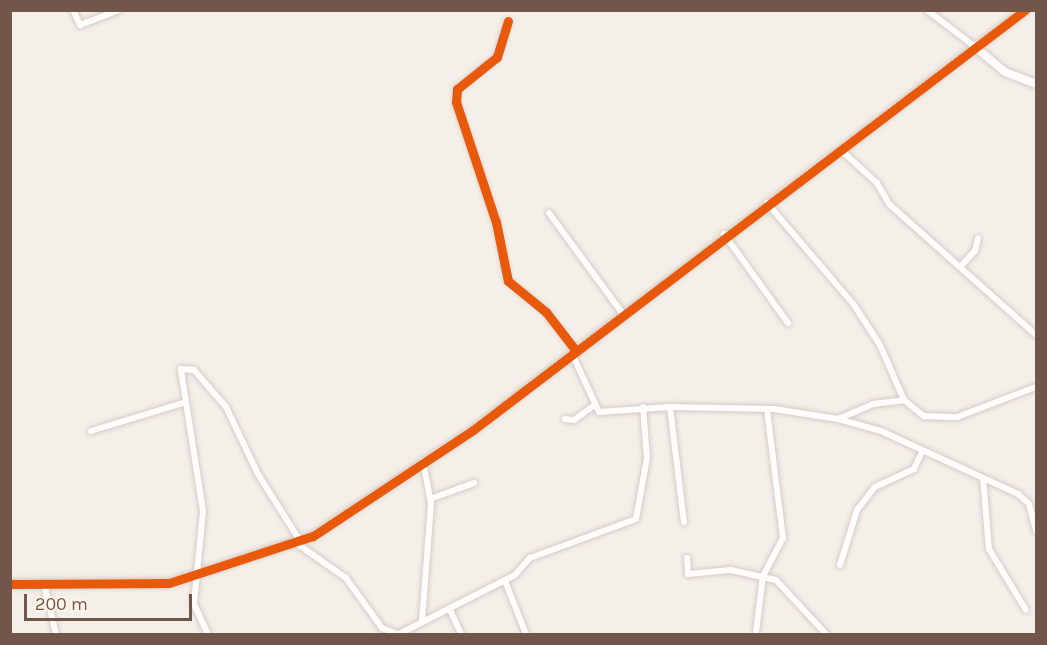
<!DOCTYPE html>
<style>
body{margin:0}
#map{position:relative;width:1047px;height:645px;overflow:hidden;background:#f5efe9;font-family:Karla,sans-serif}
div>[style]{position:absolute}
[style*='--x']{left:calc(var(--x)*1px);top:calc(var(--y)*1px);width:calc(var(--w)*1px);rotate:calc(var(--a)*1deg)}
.roads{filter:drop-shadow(0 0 2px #d4ccc6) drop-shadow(0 0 2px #d4ccc6)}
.minor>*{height:6px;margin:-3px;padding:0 3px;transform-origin:3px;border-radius:3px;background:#fefdfc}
.tertiary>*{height:8px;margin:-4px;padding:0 4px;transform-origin:4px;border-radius:4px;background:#fefdfc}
.cycleway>*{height:9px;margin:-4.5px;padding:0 4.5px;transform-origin:4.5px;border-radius:4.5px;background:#e8590c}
span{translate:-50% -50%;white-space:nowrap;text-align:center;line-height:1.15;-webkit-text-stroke:4.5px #fef5e9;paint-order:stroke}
.frame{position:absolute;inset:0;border:12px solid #72564a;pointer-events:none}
.scale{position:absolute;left:24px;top:594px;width:168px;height:27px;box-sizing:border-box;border:3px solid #72564a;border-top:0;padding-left:8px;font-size:18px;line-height:21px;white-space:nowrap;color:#72564a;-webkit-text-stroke:4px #fef5e9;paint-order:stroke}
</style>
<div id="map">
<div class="roads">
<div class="minor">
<div style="--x:73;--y:10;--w:17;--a:65"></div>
<div style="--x:80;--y:25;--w:42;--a:-21"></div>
<div style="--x:927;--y:10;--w:59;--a:37.5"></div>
<div style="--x:508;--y:21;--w:38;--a:107"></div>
<div style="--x:497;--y:57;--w:51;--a:141.3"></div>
<div style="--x:457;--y:89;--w:13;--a:94"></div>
<div style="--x:456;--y:102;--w:126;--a:71.6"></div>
<div style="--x:496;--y:222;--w:60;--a:78.5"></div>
<div style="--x:508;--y:281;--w:49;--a:39.2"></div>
<div style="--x:546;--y:312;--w:49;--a:52.4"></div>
<div style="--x:843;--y:152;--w:46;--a:42.4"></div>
<div style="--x:877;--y:183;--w:24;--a:60"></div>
<div style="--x:889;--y:204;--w:197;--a:41.7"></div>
<div style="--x:767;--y:203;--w:134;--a:49.5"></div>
<div style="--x:854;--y:305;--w:48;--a:57"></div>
<div style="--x:880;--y:345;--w:60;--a:66.4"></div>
<div style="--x:904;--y:400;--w:26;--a:39"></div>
<div style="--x:924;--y:416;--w:33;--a:2"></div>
<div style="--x:957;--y:417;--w:85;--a:-20.8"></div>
<div style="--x:549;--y:213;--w:125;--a:53.8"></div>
<div style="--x:724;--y:234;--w:110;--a:54.3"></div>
<div style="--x:960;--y:267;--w:22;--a:-47"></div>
<div style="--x:975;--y:251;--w:13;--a:-77"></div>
<div style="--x:572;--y:354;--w:64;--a:65"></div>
<div style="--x:599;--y:412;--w:71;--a:-4"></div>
<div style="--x:670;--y:407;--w:104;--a:1.1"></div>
<div style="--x:774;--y:409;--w:65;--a:8.9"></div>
<div style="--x:838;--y:419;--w:38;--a:-23"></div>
<div style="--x:873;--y:404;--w:31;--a:-7"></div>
<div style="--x:186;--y:402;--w:33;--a:-99"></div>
<div style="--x:181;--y:369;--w:13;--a:4"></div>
<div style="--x:194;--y:370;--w:49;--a:49.1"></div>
<div style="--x:226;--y:407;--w:74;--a:64.5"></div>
<div style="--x:258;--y:474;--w:79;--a:57.9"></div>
<div style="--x:670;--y:407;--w:116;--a:83.1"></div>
<div style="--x:565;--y:419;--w:9;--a:6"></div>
<div style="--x:574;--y:420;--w:24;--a:-36"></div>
<div style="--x:838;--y:419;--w:45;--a:15.6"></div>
<div style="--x:881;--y:431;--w:151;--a:24.7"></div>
<div style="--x:1018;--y:494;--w:15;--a:42"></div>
<div style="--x:1029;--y:504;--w:28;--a:75"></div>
<div style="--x:91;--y:431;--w:99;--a:-17"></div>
<div style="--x:186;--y:402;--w:110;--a:81.1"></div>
<div style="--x:203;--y:511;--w:93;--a:95.5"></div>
<div style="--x:194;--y:604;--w:33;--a:65"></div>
<div style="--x:983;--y:478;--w:71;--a:85.2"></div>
<div style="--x:989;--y:549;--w:71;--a:58.8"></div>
<div style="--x:430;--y:499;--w:47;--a:-20"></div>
<div style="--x:296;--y:543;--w:61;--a:35"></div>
<div style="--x:346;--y:578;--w:62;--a:54.2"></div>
<div style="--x:382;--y:628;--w:16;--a:22"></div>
<div style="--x:687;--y:558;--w:16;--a:86"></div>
<div style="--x:688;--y:574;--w:43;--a:-5.3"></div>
<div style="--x:731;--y:570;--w:46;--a:12.5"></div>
<div style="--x:776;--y:580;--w:74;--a:47.2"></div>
<div style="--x:840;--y:565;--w:58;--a:-72.8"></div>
<div style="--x:857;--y:510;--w:29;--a:-52"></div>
<div style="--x:875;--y:487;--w:43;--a:-24.8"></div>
<div style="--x:914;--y:469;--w:17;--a:-65"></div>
<div style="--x:505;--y:581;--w:57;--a:68.4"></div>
<div style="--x:44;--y:584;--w:51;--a:76.5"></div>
<div style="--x:450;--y:610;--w:26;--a:65"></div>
<div style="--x:422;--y:621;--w:118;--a:-85.6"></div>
<div style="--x:431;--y:503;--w:43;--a:-100.8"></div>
<div style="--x:756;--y:632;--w:56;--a:-82.9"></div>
<div style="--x:763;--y:576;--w:43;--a:-62.2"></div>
<div style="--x:783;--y:538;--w:130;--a:-97.1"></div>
<div style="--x:399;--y:634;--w:130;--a:-27"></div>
<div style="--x:515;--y:575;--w:23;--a:-49"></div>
<div style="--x:530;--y:558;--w:113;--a:-20.2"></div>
<div style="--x:636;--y:519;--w:62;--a:-79.8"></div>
<div style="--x:647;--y:458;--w:51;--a:-94.5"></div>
</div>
<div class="tertiary">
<div style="--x:974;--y:46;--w:40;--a:40"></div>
<div style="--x:1005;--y:72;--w:33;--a:21"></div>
<div style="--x:10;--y:584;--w:159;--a:-0.4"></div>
<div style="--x:169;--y:583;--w:151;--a:-18.1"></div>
<div style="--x:313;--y:536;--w:192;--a:-33.5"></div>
<div style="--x:473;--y:430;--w:694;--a:-37.27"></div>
</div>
</div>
<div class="cycleway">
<div style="--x:508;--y:21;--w:38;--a:107"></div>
<div style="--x:497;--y:57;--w:51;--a:141.3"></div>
<div style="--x:457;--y:89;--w:13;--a:94"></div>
<div style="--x:456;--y:102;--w:126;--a:71.6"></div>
<div style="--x:496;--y:222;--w:60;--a:78.5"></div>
<div style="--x:508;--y:281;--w:49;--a:39.2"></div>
<div style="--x:546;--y:312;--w:49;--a:52.4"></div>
<div style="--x:10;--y:584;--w:159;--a:-0.4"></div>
<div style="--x:169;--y:583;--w:151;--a:-18.1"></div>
<div style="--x:313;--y:536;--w:192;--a:-33.5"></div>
<div style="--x:473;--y:430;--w:694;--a:-37.27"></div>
</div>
<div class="frame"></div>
<div class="scale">200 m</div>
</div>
